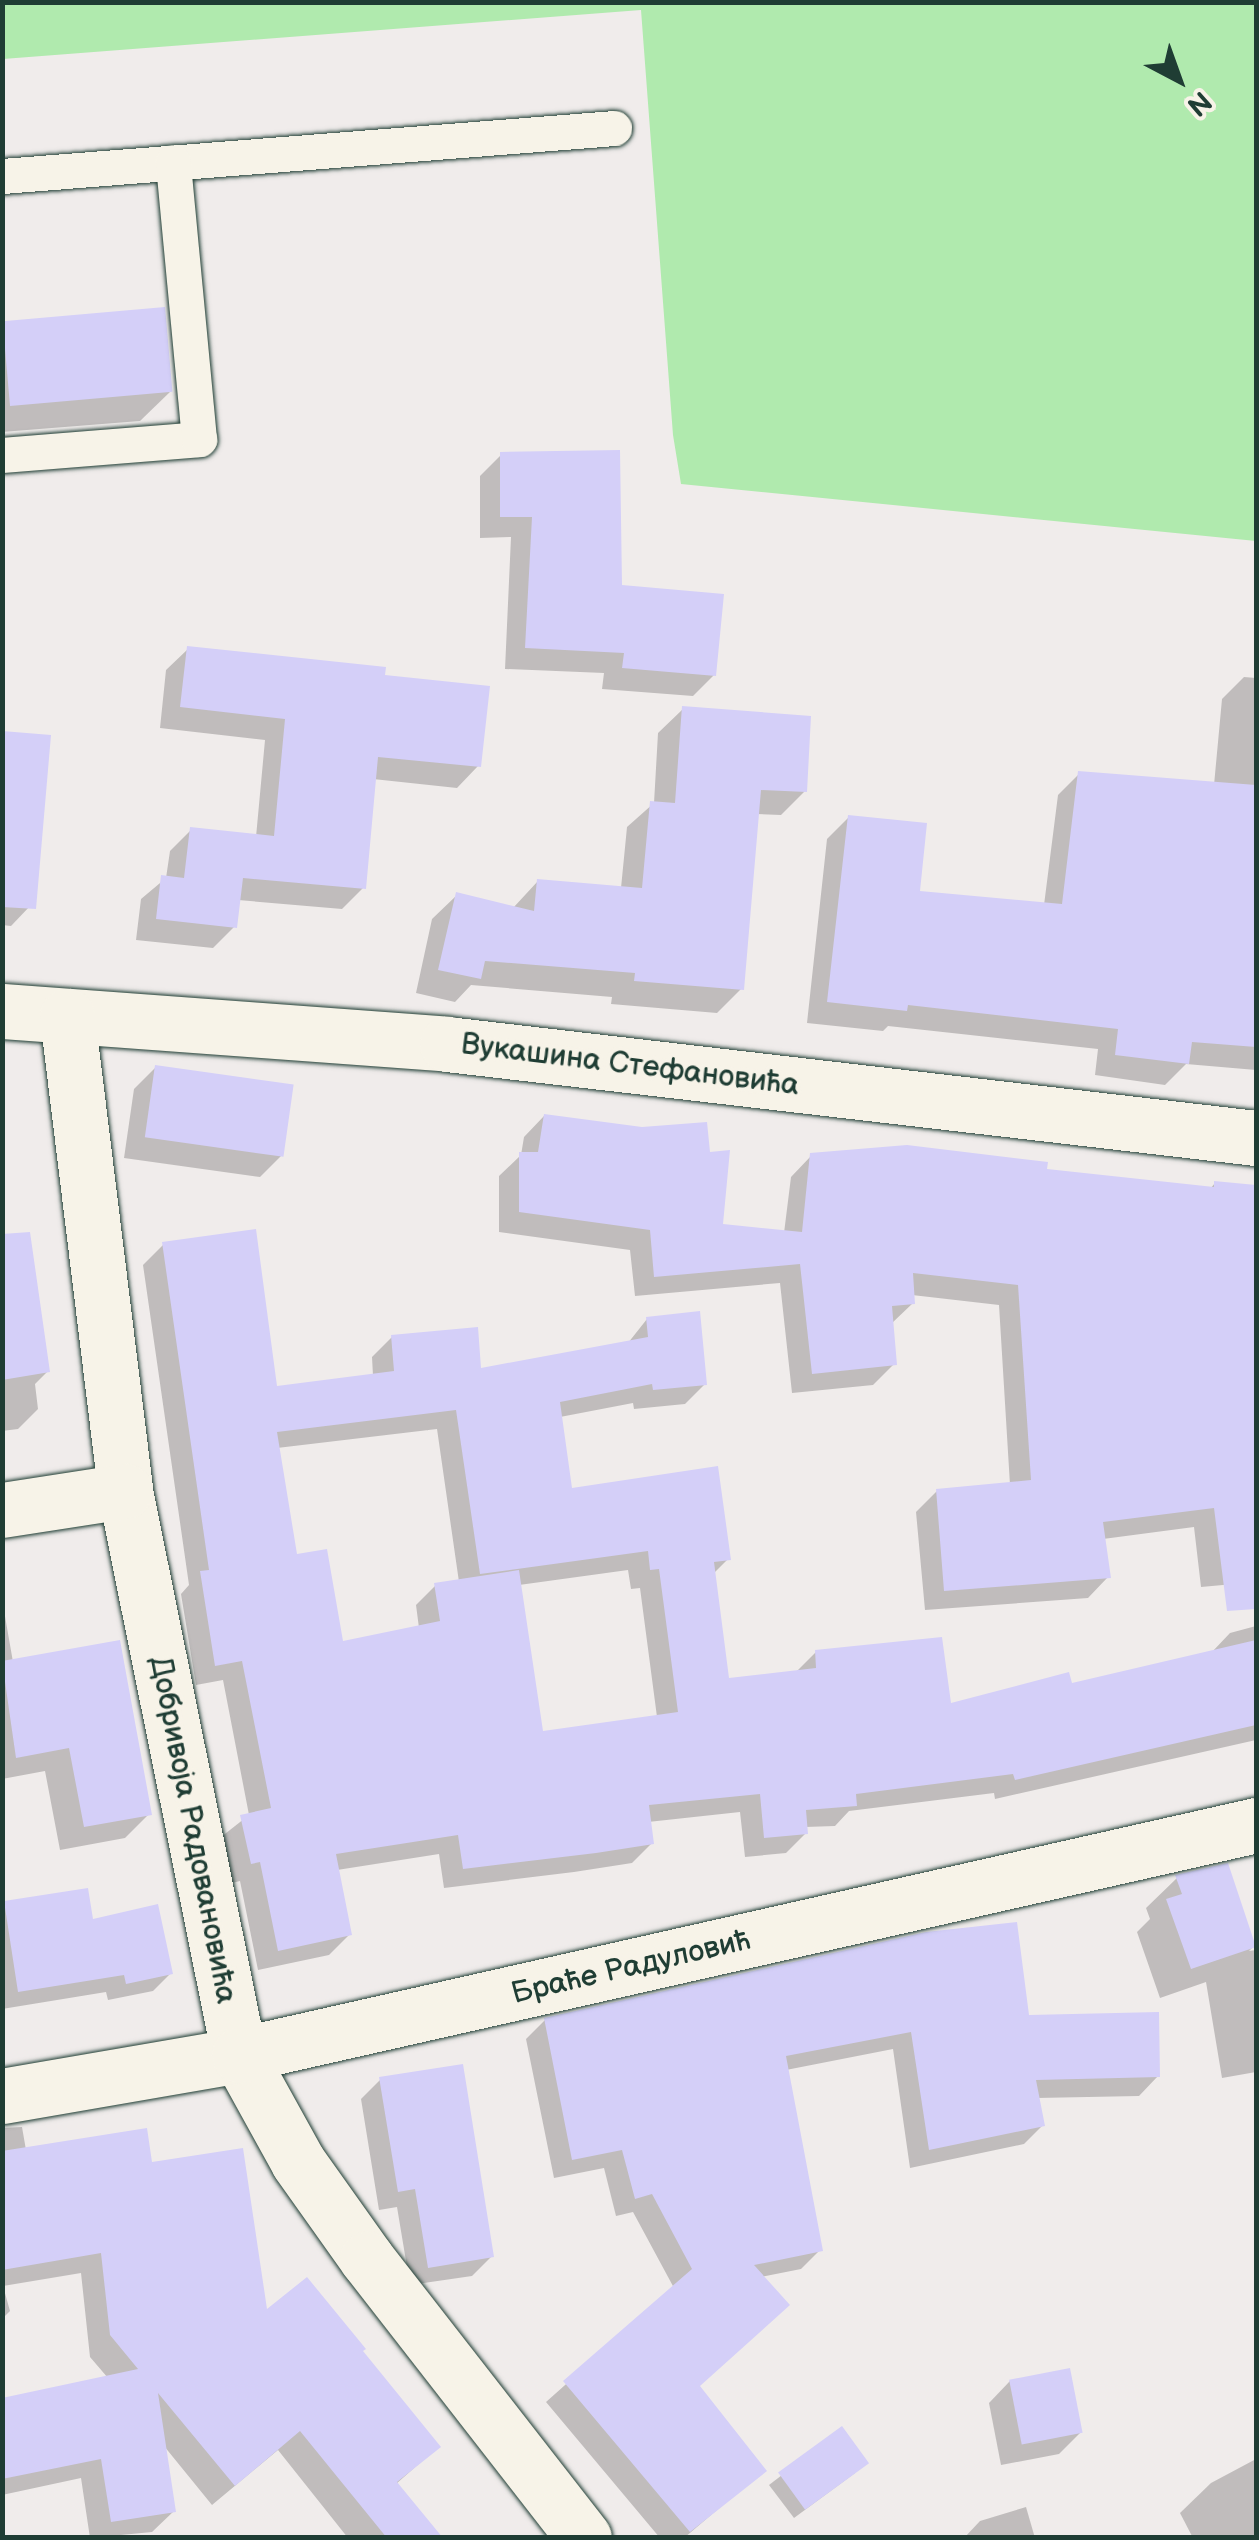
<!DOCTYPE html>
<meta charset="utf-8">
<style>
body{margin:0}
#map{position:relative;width:1259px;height:2540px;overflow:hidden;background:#f0eceb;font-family:"Balsamiq Sans",sans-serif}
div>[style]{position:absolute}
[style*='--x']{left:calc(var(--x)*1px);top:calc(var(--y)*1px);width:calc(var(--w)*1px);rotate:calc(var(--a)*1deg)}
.green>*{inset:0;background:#b0eaae}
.shadow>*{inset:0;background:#0003}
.building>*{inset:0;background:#d4cff8;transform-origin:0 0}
.roads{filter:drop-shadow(0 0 2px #1f3d34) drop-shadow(0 0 2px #1f3d34)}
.service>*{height:35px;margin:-17.5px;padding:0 17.5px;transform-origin:17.5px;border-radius:17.5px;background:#f7f3e8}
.minor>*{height:55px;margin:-27.5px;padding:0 27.5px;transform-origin:27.5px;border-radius:27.5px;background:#f7f3e8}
span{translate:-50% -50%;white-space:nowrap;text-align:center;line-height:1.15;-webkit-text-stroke:8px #f7f3e8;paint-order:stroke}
.street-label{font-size:30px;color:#1f3d34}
.frame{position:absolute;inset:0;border:5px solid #1f3d34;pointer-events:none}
.north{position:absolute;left:1129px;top:30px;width:100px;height:100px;-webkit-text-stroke:8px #f7f3e8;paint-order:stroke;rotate:139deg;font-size:28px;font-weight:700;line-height:40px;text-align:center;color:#1f3d34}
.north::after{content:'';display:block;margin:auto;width:35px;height:45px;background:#1f3d34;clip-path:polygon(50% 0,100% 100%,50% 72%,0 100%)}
</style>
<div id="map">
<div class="green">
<div style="clip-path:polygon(3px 2px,1256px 3px,1256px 541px,681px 484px,673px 435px,641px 10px,3px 59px)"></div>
</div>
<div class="shadow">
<div style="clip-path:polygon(2px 322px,171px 391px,140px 421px,2px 432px)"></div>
<div style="clip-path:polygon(501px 455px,619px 587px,714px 675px,693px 696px,602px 689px,604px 673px,505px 669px,511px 537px,480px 538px,480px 476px)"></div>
<div style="clip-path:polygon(188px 649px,382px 677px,478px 766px,457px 788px,373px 779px,364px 887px,342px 909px,238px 900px,235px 926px,213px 948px,136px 940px,141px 899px,166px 878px,170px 851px,191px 830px,256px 837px,265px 740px,160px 728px,166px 670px)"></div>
<div style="clip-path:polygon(1244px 677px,1256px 678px,1256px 1070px,1186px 1064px,1165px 1085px,1095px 1075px,1098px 1049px,888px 1026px,883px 1031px,807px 1023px,827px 839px,848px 818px,917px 893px,1044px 905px,1058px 795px,1079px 774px,1214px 785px,1222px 699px)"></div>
<div style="clip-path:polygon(683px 709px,805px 791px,781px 815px,756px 814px,741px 989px,717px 1013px,611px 1004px,612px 997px,471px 985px,455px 1002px,416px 993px,432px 919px,457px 895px,513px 908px,538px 881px,621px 888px,627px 827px,654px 803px,658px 733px)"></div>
<div style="clip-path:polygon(2px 734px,32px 904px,11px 926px,2px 925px)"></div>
<div style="clip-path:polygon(156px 1067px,281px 1156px,260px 1177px,124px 1158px,134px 1089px)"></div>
<div style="clip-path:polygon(544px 1116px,721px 1226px,784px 1233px,791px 1177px,811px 1156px,1044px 1171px,1210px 1189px,1215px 1183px,1256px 1187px,1256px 1582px,1201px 1587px,1194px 1527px,1103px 1539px,1108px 1577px,1088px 1598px,925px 1610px,916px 1512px,937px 1491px,1010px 1485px,999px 1305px,912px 1295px,913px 1303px,891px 1324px,894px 1364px,873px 1385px,792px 1393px,780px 1283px,635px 1296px,630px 1250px,499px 1232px,499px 1176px,521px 1155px,524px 1137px)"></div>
<div style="clip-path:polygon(evenodd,163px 1245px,275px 1389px,373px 1376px,372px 1357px,392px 1337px,479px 1371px,628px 1343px,647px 1319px,705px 1384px,685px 1404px,634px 1409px,633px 1403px,560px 1417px,570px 1491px,728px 1559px,713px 1574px,727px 1681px,795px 1673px,816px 1652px,948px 1706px,1070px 1686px,1211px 1653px,1230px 1633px,1256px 1626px,1256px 1740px,995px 1799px,994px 1793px,849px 1811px,835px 1826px,805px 1827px,806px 1833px,786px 1853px,745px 1857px,740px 1812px,648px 1822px,652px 1843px,632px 1863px,574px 1872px,444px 1888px,439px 1854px,337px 1870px,349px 1935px,329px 1955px,258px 1970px,240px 1881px,232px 1883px,221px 1837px,249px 1815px,223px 1680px,196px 1685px,181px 1594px,189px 1585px,143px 1265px,163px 1245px,437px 1429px,459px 1582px,436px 1585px,416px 1605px,419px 1628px,341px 1644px,295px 1557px,277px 1448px,437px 1429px,163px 1245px,628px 1570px,631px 1589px,640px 1588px,657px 1717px,541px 1734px,519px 1585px,628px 1570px)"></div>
<div style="clip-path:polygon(2px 1251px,48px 1371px,35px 1384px,38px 1409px,18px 1429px,2px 1431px)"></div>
<div style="clip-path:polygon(2px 1599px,13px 1662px,149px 1814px,125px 1838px,60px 1850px,45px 1771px,2px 1779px)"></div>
<div style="clip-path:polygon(1177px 1878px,1254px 1946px,1249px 1951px,1256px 1950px,1256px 2072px,1222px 2078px,1206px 1982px,1160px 1998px,1137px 1932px,1150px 1919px,1146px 1908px)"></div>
<div style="clip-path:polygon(5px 1904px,91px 1922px,171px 1973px,153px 1991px,108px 2000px,106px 1992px,2px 2009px)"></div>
<div style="clip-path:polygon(1027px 2018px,1158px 2076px,1139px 2096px,1037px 2098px,1043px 2125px,1024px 2144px,910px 2168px,893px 2049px,786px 2070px,820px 2250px,801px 2269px,761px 2277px,698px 2387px,764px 2470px,684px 2538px,660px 2538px,546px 2402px,674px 2288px,633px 2212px,616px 2216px,604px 2168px,554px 2178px,526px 2039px,545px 2020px)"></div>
<div style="clip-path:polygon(380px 2080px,491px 2257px,472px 2276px,410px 2285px,397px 2207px,379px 2210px,361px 2099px)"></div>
<div style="clip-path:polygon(22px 2127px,26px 2150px,150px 2165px,265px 2314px,359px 2351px,438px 2447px,396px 2484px,439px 2538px,348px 2538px,278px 2450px,212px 2505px,164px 2446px,174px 2511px,152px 2532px,90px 2538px,81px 2478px,2px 2495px,2px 2400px,108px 2378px,90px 2357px,81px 2273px,3px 2286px,10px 2311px,2px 2319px,2px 2128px)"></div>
<div style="clip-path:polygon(1010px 2381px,1080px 2433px,1059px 2454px,1001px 2465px,989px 2403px)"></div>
<div style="clip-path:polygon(842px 2429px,855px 2473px,794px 2518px,769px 2485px)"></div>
<div style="clip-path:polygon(1256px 2459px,1256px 2538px,1193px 2538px,1180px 2513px,1211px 2483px)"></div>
<div style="clip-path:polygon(1026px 2507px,1035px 2538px,964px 2538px,980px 2521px)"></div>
</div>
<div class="building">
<div style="left:165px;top:307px;width:85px;height:163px;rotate:85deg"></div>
<div style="clip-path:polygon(620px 450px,622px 585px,724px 594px,716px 676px,622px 668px,624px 653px,525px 648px,532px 517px,500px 517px,500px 452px)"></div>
<div style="clip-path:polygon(187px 646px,386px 667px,385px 675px,490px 686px,481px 767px,378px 757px,366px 889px,243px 878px,237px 928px,156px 919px,161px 875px,184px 878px,190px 827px,274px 836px,285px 719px,180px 707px)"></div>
<div style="clip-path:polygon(682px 706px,811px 716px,807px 792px,761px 790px,744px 990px,634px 981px,635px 973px,485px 961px,481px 979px,438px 970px,456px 892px,534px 911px,537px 879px,642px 888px,650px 801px,675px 803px)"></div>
<div style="clip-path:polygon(2px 731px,51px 735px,36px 909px,2px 907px)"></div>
<div style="clip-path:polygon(1078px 771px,1256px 785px,1256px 1047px,1192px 1042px,1189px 1064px,1115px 1055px,1118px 1029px,908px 1005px,907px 1011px,827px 1002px,848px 815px,927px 823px,920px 891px,1062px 904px)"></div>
<div style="left:155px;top:1065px;width:140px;height:73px;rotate:8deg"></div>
<div style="clip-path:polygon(544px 1114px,642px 1127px,707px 1122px,710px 1152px,730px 1150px,723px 1224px,802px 1232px,810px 1153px,907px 1145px,1048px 1162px,1047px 1169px,1214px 1187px,1214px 1181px,1256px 1185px,1256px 1609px,1227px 1611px,1214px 1508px,1103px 1522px,1111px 1578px,944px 1591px,936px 1489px,1031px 1480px,1018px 1285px,913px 1273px,915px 1304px,892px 1306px,897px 1365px,812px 1374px,800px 1264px,654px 1277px,650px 1230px,519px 1212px,519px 1152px,538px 1152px)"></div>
<div style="clip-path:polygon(evenodd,256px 1229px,277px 1386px,394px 1371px,391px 1335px,478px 1327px,481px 1368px,648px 1337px,646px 1317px,700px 1311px,707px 1385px,653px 1390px,652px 1384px,560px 1402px,572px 1488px,718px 1466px,731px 1560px,714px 1562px,729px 1678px,816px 1668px,815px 1650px,942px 1637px,951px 1703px,1069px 1672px,1072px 1683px,1256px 1640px,1256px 1725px,1015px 1780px,1013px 1774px,856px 1794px,857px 1806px,806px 1810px,808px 1834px,764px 1838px,760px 1794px,649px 1805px,654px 1844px,596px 1853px,463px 1869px,458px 1835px,336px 1854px,352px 1935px,278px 1951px,260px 1862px,251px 1864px,240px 1815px,271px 1808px,242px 1661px,215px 1666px,200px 1571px,209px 1570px,162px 1242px,256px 1229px,456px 1410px,480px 1574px,648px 1551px,650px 1570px,659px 1569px,678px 1712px,543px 1731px,519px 1570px,434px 1583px,440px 1621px,343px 1641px,327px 1549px,297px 1554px,277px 1432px,456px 1410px)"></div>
<div style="clip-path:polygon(30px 1232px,50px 1372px,2px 1380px,2px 1234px)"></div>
<div style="clip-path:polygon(120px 1640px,152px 1815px,84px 1827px,69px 1748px,16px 1758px,2px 1661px)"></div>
<div style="clip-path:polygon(1228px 1863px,1256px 1947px,1191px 1969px,1166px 1899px,1182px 1894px,1175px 1875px)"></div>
<div style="clip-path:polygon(88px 1888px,93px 1919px,158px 1904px,173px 1974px,126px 1984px,124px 1975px,18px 1992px,4px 1901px)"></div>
<div style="clip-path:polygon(1017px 1922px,1029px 2015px,1159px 2012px,1160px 2077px,1036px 2080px,1045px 2126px,929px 2150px,911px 2032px,786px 2056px,823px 2251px,754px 2265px,790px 2305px,700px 2386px,767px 2471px,690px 2532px,563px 2381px,692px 2269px,652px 2194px,635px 2199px,622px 2150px,572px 2160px,544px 2018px,926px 1932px)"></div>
<div style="clip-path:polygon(463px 2064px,494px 2257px,428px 2268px,415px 2189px,398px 2192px,379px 2077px)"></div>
<div style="clip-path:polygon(147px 2128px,152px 2162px,243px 2148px,267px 2309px,307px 2277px,366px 2349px,363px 2351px,441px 2447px,397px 2482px,443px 2538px,387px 2538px,300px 2431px,235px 2486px,158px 2393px,176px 2512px,111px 2522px,101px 2459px,2px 2479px,2px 2398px,138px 2369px,110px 2335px,101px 2253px,2px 2270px,2px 2151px)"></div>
<div style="left:1070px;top:2368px;width:66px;height:62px;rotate:79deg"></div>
<div style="left:842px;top:2426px;width:46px;height:79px;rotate:54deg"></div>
</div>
<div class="roads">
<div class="service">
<div style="--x:2;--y:176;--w:614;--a:-4.48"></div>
<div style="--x:2;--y:455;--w:198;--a:-4.6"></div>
<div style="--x:199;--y:439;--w:278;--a:-95.4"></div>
</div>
<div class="minor">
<div style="--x:2;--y:1011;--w:446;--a:4.2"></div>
<div style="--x:447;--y:1044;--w:814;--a:6.63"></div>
<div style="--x:67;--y:1016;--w:479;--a:83"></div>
<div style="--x:125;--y:1491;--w:575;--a:78.57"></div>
<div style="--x:239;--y:2055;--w:122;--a:61.1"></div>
<div style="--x:298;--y:2162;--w:119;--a:54.6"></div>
<div style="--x:367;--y:2259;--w:353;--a:52.1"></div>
<div style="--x:2;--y:1510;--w:124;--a:-8.8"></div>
<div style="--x:2;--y:2096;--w:241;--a:-9.8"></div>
<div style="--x:239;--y:2055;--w:1043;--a:-12.74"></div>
</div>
</div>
<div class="street-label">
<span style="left:630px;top:1065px;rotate:7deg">Вукашина Стефановића</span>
<span style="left:193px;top:1830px;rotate:79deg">Добривоја Радовановића</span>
<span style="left:631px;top:1967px;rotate:-13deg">Браће Радуловић</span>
</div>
<div class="frame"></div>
<div class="north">N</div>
</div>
